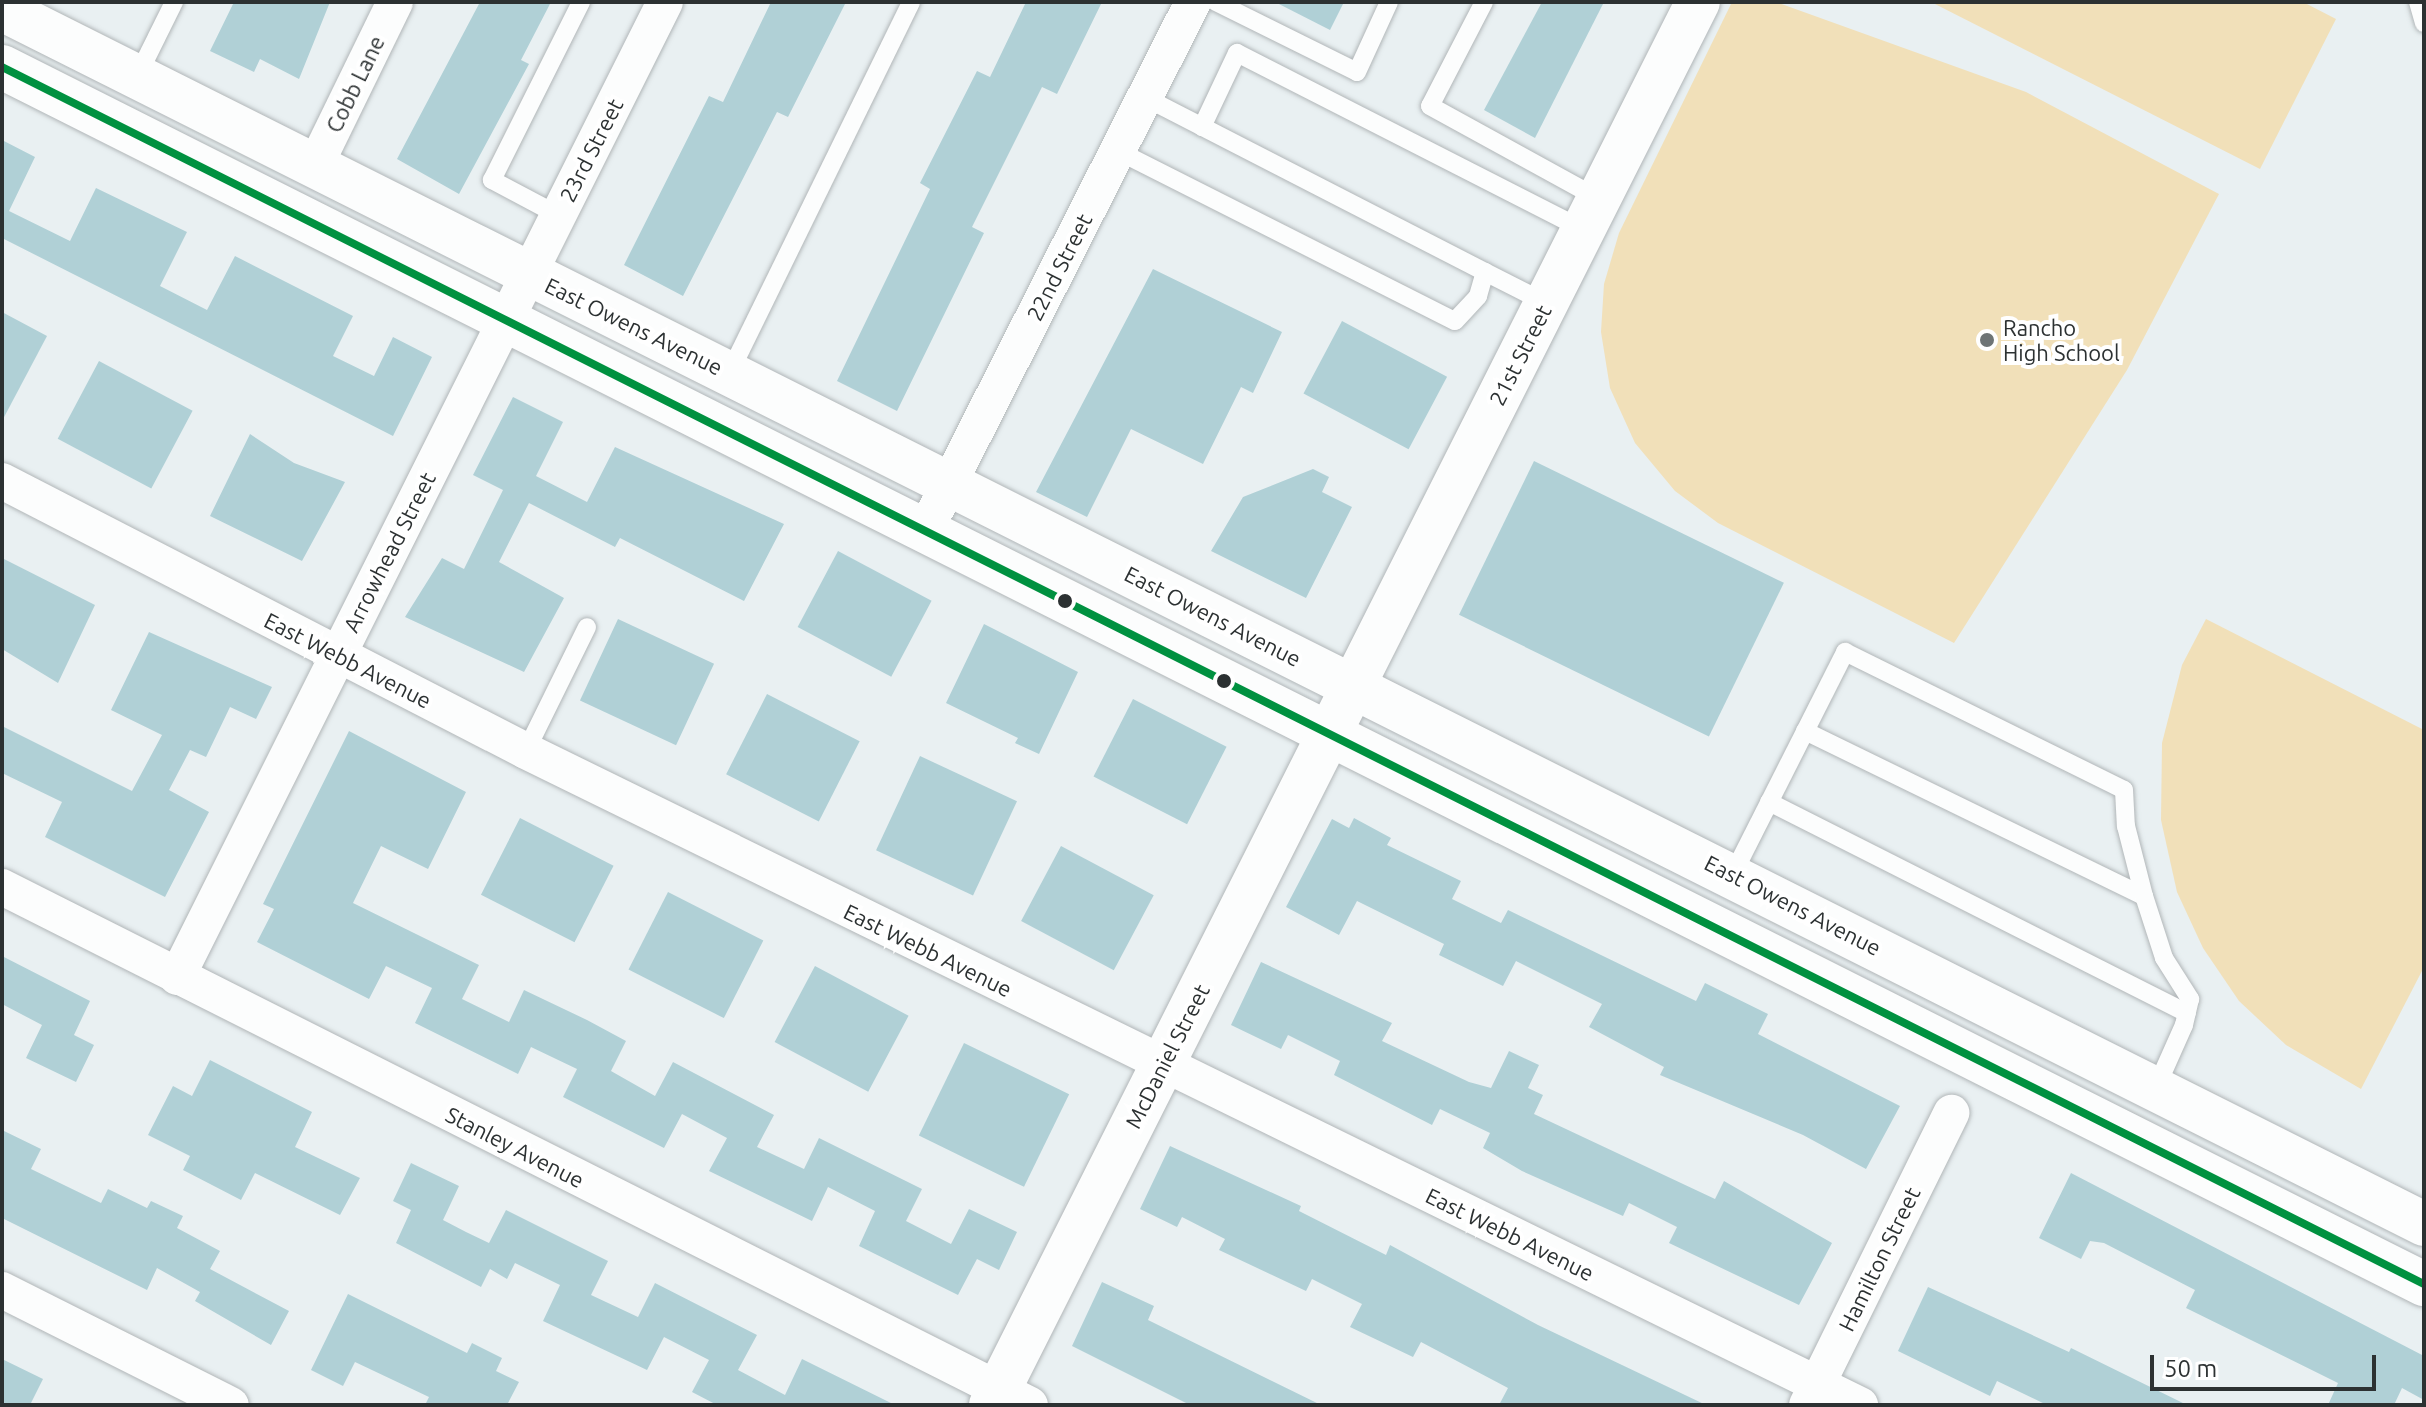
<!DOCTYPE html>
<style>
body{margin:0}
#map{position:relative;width:2426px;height:1407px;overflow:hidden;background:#e9f0f2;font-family:Ubuntu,sans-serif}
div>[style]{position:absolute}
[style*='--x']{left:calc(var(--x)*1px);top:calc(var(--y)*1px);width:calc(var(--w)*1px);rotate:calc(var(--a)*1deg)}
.green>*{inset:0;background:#f1e0b9}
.building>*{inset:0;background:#b0d0d6;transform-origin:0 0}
.roads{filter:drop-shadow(0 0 2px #b1b6b8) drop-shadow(0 0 2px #b1b6b8)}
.lane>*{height:18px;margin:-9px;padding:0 9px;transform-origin:9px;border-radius:9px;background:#fcfdfd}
.street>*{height:36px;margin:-18px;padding:0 18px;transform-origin:18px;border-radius:18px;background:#fcfdfd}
.secondary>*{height:44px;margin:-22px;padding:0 22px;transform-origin:22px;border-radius:22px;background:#fcfdfd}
.bus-1>*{height:8px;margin:-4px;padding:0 4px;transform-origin:4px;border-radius:4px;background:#009140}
.dots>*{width:22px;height:22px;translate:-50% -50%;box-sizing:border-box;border:4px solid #fff;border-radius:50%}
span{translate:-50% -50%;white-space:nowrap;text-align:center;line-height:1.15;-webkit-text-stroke:8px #fff;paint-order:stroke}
.street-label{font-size:22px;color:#2c3132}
.poi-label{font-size:22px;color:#2c3132}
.left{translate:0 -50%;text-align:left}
.frame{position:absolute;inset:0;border:4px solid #2c3132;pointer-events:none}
.scale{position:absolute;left:2150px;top:1355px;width:226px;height:36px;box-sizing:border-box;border:4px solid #2c3132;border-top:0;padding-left:10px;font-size:24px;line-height:28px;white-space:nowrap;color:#2c3132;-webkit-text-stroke:6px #fff;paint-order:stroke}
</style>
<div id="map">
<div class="green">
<div style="clip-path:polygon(1732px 2px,1776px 2px,2026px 92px,2219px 194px,2127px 370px,1954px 643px,1718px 523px,1675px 491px,1635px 443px,1610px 388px,1601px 332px,1604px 284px,1619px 233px)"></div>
<div style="clip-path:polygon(1931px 2px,2303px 2px,2336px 19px,2260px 169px)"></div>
<div style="clip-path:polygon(2206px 619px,2424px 730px,2424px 967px,2361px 1089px,2286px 1045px,2239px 1001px,2203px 948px,2177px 892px,2161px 820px,2162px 743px,2182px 665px)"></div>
</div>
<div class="building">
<div style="clip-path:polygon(234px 2px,330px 2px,299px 79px,260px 59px,254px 72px,210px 51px)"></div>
<div style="clip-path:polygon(480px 2px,551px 2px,521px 60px,529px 64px,459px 194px,397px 159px)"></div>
<div style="clip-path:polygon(771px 2px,846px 2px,788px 117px,777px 112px,683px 296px,624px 265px,709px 96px,723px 102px)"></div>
<div style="clip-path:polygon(1026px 2px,1102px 2px,1057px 94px,1042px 87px,972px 227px,984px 233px,897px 411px,837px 381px,930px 189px,920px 183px,977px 71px,990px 77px)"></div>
<div style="clip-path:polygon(1275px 2px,1344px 2px,1330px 30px)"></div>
<div style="clip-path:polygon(1542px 2px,1604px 2px,1535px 138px,1484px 110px)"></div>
<div style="clip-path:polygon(2px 140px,35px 157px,9px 211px,70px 241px,96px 188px,187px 232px,160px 286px,207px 310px,235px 256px,353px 316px,333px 356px,374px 376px,393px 337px,432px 357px,393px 436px,2px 238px)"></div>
<div style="clip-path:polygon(1153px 269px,1282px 332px,1253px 393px,1241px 387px,1203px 464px,1131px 429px,1087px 517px,1036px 492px)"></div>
<div style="clip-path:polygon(2px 312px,47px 336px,2px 421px)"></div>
<div style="left:1342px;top:321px;width:119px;height:82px;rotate:28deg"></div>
<div style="left:99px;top:361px;width:106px;height:88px;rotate:28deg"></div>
<div style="clip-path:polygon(513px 397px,563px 422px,536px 476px,587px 502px,615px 447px,784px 524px,744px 601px,620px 538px,615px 547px,529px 503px,499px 562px,564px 598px,524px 672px,405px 617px,442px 558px,464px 569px,503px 490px,473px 475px)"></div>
<div style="clip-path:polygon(250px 434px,294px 463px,345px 482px,302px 561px,210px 516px)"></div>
<div style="left:1534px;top:461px;width:278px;height:171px;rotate:26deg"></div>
<div style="clip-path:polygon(1313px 469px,1329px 477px,1322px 492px,1352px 507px,1306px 598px,1211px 551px,1243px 497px)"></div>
<div style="left:838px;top:551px;width:106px;height:86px;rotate:28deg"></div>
<div style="clip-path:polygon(2px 558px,95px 605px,58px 683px,2px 649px)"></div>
<div style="left:618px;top:619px;width:106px;height:90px;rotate:25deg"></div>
<div style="clip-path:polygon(984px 624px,1078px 672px,1039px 754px,1015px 743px,1018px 738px,946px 703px)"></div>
<div style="clip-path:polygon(149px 632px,272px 687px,256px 719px,230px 707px,206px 757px,190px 750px,169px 790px,209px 812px,165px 897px,45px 837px,62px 802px,2px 773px,2px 726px,132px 791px,162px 735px,111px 710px)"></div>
<div style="left:767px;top:694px;width:104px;height:90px;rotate:27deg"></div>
<div style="left:1133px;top:699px;width:105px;height:87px;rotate:27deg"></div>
<div style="clip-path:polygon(349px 731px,466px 792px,428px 869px,381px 846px,353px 903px,479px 965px,462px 999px,509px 1022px,524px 990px,587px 1020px,626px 1041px,611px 1071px,655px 1096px,673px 1062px,774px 1115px,757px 1147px,804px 1169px,819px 1138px,922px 1189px,906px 1221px,951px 1244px,969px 1209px,1017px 1232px,999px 1270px,977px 1259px,958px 1295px,859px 1246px,875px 1211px,828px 1187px,812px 1221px,709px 1171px,727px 1138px,682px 1114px,664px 1148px,563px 1097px,577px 1069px,531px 1047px,518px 1074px,415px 1023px,432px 988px,386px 966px,369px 999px,257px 942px,274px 909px,263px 904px)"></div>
<div style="left:920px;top:756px;width:107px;height:104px;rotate:25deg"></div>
<div style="left:520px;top:818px;width:105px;height:86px;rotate:27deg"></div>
<div style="clip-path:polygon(1354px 818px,1391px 838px,1387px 845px,1461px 881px,1452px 899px,1501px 923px,1508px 910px,1696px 1001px,1705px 983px,1768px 1014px,1758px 1034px,1900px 1106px,1866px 1169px,1803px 1135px,1660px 1075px,1664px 1067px,1589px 1027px,1602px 1004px,1516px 961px,1503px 986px,1439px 955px,1444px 944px,1357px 901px,1339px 935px,1286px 907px,1332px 819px,1349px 828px)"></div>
<div style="left:1061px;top:846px;width:105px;height:85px;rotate:28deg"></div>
<div style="left:668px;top:892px;width:107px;height:87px;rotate:27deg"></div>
<div style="clip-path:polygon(2px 956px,90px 1001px,74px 1035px,94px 1045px,76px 1082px,26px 1058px,42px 1025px,2px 1004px)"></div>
<div style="clip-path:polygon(1261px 962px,1392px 1023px,1382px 1041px,1469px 1082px,1491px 1088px,1509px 1051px,1539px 1065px,1528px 1088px,1543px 1095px,1534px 1114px,1715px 1199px,1724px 1181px,1832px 1243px,1799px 1305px,1669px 1243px,1677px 1227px,1629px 1203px,1623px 1216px,1522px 1171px,1483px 1148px,1490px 1133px,1440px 1109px,1432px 1125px,1334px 1075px,1340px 1061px,1288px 1035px,1281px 1049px,1231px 1025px)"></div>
<div style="left:815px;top:966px;width:106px;height:86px;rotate:28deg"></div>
<div style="left:964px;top:1043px;width:117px;height:103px;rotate:26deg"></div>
<div style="clip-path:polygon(210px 1060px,312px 1112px,295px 1147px,360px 1178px,340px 1215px,255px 1173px,241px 1200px,183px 1170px,190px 1156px,148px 1135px,173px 1086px,192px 1096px)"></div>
<div style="clip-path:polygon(2px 1130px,41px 1149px,31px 1169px,101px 1203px,108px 1189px,147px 1208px,151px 1201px,183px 1216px,177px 1228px,220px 1251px,210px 1269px,289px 1311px,271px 1345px,195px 1301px,200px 1292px,157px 1268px,147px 1290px,2px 1218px)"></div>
<div style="clip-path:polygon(1170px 1146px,1301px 1206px,1299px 1211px,1386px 1255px,1390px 1245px,1538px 1325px,1706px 1405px,1499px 1405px,1508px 1388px,1421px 1342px,1413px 1357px,1350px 1327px,1362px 1304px,1312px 1279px,1306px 1291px,1219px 1250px,1225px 1239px,1182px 1217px,1177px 1227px,1140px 1209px)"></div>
<div style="clip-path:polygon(411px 1163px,459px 1186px,443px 1220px,466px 1232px,489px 1243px,506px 1210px,608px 1261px,591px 1295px,638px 1317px,655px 1283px,757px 1335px,738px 1370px,785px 1395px,802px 1359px,895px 1405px,717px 1405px,692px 1392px,709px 1360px,664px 1337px,647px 1370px,543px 1321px,560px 1285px,515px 1263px,507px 1279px,490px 1269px,481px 1287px,396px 1243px,411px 1210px,393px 1201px)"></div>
<div style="clip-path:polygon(2071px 1173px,2424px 1356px,2424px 1400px,2402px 1388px,2394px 1405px,2328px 1405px,2338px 1383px,2186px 1308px,2195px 1290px,2104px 1243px,2090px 1241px,2081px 1259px,2039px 1238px)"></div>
<div style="clip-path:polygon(1102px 1282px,1154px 1306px,1148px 1320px,1321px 1405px,1190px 1405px,1072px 1346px)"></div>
<div style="clip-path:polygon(1928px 1287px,2069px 1352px,2071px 1348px,2187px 1405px,2047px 1405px,1997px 1381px,1990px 1396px,1898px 1351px)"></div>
<div style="clip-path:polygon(348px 1294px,467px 1353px,472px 1343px,502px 1358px,496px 1371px,519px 1382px,507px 1405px,425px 1405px,429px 1397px,355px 1362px,343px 1386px,311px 1370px)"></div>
<div style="clip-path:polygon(2px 1359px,43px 1379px,30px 1405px,2px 1405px)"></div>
</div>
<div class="roads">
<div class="lane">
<div style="--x:1216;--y:2;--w:157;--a:26.4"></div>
<div style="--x:1357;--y:72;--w:77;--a:-65.4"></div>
<div style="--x:1484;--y:2;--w:117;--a:117.4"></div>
<div style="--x:1430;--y:106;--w:193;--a:28.8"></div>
<div style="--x:2418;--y:2;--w:22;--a:74"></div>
<div style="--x:137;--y:77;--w:84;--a:-63.7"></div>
<div style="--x:1202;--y:127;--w:82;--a:-64.7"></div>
<div style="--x:1237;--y:53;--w:388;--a:27"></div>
<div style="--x:1118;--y:151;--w:377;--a:26.8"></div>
<div style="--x:1455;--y:321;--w:34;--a:-47"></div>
<div style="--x:1478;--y:296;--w:25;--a:-74"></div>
<div style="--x:1485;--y:272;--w:382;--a:-152.8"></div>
<div style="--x:558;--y:215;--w:75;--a:-152.1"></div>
<div style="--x:492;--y:180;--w:199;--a:-63.4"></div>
<div style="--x:1485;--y:272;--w:68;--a:26.9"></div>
<div style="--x:729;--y:374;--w:414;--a:-63.9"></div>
<div style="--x:1805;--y:731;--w:377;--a:26"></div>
<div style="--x:526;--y:751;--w:138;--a:-63.8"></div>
<div style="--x:1769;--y:802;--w:468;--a:26.8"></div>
<div style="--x:1733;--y:874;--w:249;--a:-63.2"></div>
<div style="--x:1845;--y:652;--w:311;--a:26.3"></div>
<div style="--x:2124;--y:790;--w:36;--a:87"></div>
<div style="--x:2126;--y:826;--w:72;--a:75.6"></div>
<div style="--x:2144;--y:896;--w:65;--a:72.1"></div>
<div style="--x:2164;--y:958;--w:49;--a:57.6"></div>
<div style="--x:2190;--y:999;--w:27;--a:103"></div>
<div style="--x:2184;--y:1025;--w:69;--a:114"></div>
</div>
<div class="street">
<div style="--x:315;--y:166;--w:182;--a:-64"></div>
<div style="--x:2;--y:481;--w:589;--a:27.26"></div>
<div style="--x:526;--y:751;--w:1486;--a:26.12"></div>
<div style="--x:925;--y:531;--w:593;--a:-63.13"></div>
<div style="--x:2;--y:887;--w:1151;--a:26.74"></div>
<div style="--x:177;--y:977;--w:1090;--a:-63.41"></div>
<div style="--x:2;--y:1290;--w:256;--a:26.7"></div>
<div style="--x:1807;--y:1405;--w:326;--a:-63.7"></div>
</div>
<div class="secondary">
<div style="--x:2;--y:9;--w:2710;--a:26.64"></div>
<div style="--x:2;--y:67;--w:2711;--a:26.68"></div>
<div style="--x:991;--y:1405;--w:1571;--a:-63.26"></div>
</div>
</div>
<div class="bus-1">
<div style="--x:2;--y:67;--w:2711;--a:26.68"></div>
</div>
<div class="dots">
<div style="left:1987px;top:340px;background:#6e7475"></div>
<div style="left:1065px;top:601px;background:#2c3132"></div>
<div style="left:1224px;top:681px;background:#2c3132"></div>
</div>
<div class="street-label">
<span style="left:355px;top:84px;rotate:-64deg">Cobb Lane</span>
<span style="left:591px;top:150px;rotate:-63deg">23rd Street</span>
<span style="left:1059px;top:267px;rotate:-63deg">22nd Street</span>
<span style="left:634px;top:326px;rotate:26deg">East Owens Avenue</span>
<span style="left:1520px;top:355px;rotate:-63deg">21st Street</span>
<span style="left:389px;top:552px;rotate:-63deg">Arrowhead Street</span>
<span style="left:1213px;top:616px;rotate:27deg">East Owens Avenue</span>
<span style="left:348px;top:660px;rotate:27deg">East Webb Avenue</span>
<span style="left:1793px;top:905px;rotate:27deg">East Owens Avenue</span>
<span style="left:928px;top:950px;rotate:26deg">East Webb Avenue</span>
<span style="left:1167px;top:1056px;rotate:-63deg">McDaniel Street</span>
<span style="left:515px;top:1147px;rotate:27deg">Stanley Avenue</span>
<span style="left:1510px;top:1234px;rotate:26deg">East Webb Avenue</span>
<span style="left:1879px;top:1259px;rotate:-64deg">Hamilton Street</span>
</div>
<div class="poi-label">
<span class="left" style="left:2003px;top:340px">Rancho<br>High School</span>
</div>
<div class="frame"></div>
<div class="scale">50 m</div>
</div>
